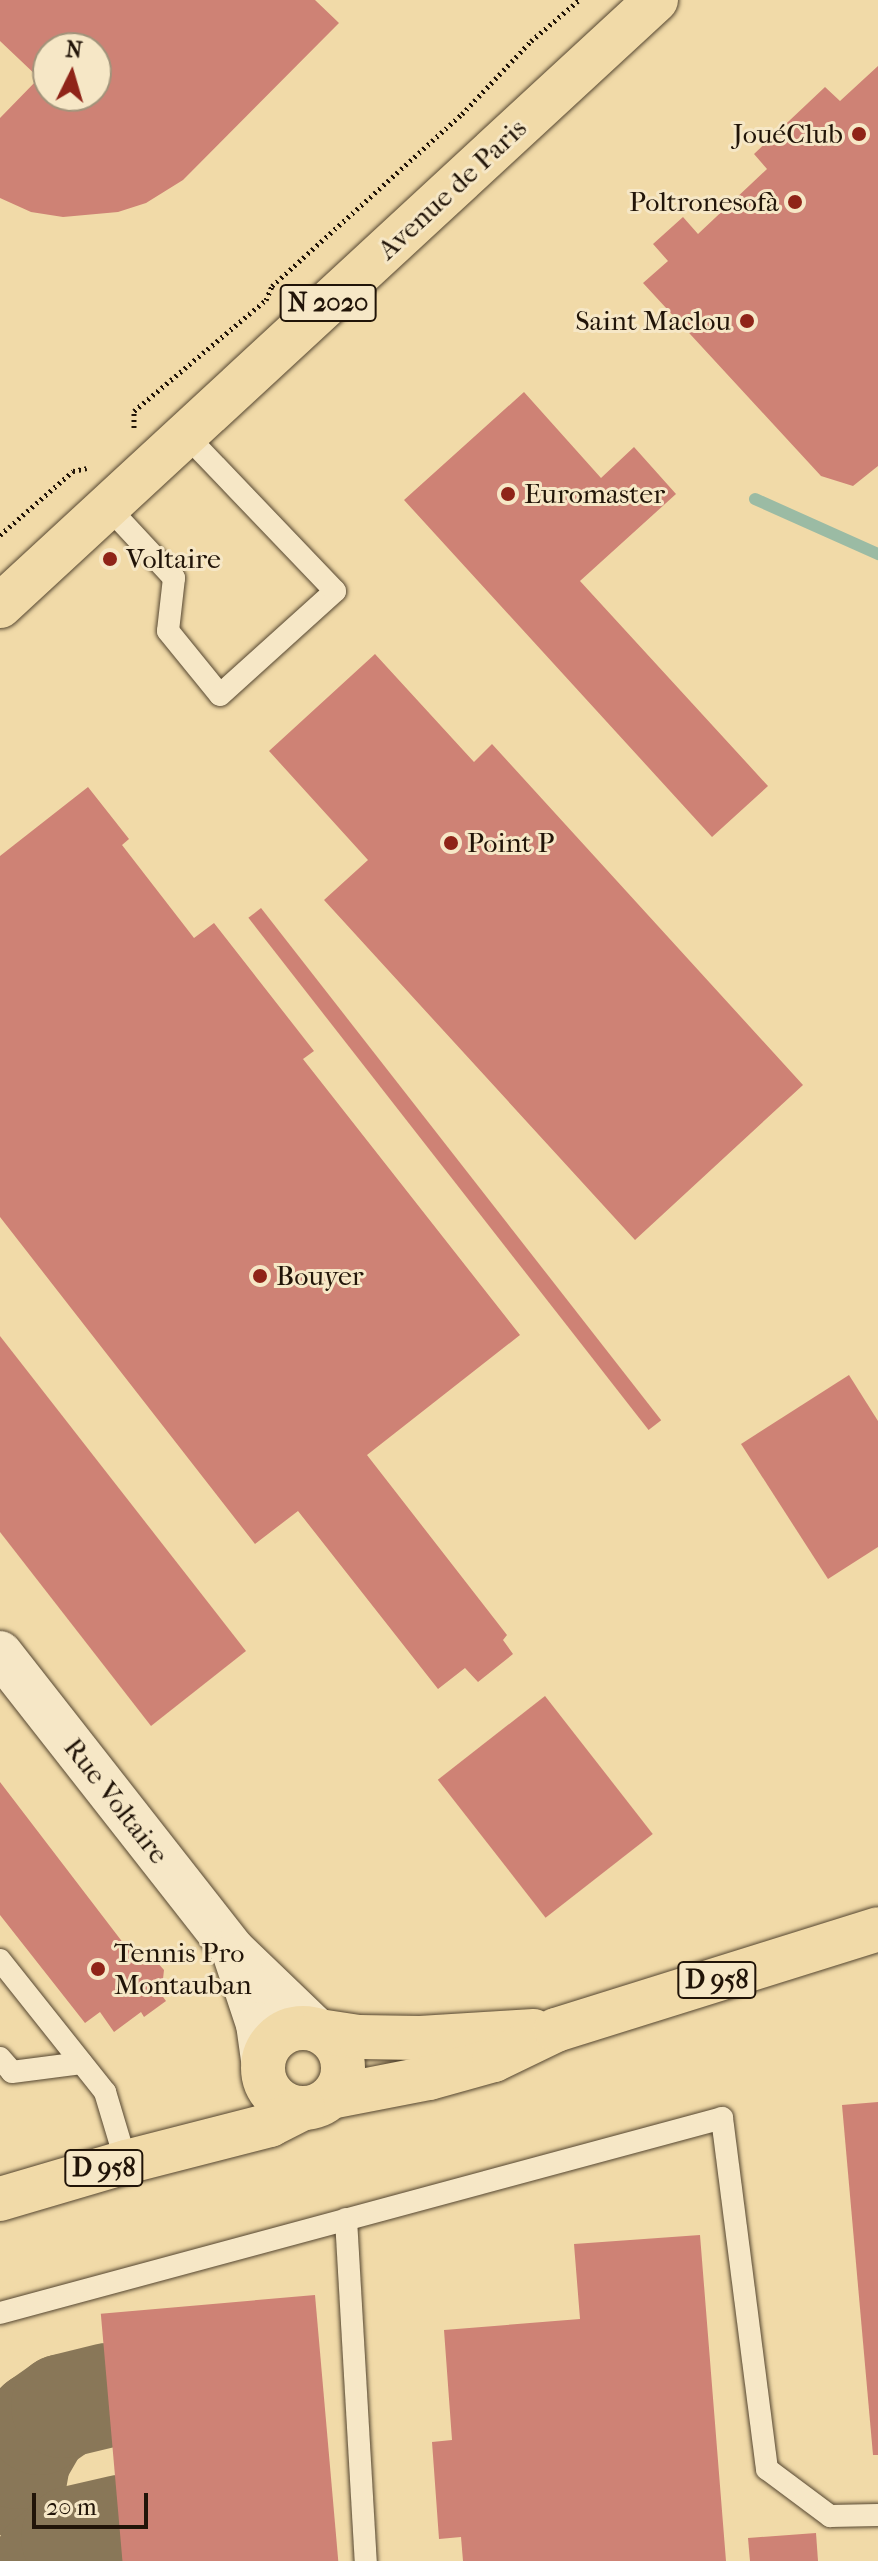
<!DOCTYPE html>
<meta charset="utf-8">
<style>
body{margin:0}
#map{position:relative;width:878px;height:2561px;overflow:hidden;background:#f1daa8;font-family:"IM FELL French Canon",serif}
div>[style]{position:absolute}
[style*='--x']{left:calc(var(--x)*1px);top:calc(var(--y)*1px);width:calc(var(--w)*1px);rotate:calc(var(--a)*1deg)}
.stream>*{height:12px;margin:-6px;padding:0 6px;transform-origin:6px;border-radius:6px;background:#9bbba4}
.taxiway>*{height:104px;margin:-52px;padding:0 52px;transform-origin:52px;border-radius:52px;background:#897758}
.building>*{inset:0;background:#ce8275;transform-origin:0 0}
.path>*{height:5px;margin-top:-2.5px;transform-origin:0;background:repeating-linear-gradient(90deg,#211408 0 2px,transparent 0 6px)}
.roads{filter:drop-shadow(0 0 2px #554630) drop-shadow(0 0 2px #554630)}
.service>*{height:22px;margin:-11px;padding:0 11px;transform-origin:11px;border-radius:11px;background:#f6e7c6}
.minor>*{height:44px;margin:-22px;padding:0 22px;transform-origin:22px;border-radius:22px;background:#f6e7c6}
.primary>*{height:44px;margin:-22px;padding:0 22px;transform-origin:22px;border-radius:22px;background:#f1daa8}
.primary>.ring{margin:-22px;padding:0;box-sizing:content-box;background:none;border:44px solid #f1daa8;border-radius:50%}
.dots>*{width:22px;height:22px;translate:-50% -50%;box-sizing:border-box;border:4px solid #f6e7c6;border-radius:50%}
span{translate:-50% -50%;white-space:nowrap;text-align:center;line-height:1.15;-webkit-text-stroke:6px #f6e7c6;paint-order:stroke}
.shield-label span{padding:2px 6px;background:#f6e7c6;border:2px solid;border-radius:6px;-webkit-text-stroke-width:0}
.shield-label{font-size:26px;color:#211408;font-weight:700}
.poi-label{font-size:28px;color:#211408}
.right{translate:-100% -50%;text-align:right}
.left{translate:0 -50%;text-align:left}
.street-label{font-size:28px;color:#211408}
.north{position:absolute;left:32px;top:32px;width:80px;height:80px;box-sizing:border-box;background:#f6e7c6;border:2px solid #a1937a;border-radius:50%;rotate:5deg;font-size:22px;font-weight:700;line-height:32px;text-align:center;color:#211408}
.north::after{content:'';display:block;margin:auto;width:28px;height:36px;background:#8f2418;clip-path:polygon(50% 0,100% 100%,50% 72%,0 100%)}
.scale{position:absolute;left:32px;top:2493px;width:116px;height:36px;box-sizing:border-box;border:4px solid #211408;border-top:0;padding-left:10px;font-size:24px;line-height:28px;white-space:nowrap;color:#211408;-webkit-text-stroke:6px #f6e7c6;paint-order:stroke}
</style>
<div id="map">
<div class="stream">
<div style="--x:755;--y:499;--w:135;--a:24.1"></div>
</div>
<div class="taxiway">
<div style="--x:14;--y:2485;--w:28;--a:-80"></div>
<div style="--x:19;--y:2457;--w:39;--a:-60"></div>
<div style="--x:39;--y:2423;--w:29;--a:-35"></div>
<div style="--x:63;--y:2406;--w:46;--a:-13.7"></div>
<div style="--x:46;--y:2561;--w:35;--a:-40"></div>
<div style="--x:73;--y:2538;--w:48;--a:-13.2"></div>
</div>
<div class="building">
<div style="clip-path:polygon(evenodd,0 0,315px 0,339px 23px,183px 180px,146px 203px,118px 212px,63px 217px,31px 212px,0 198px,0 118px,39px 78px,0 41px,0 0,48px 48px,96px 48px,96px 96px,48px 96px,48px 48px)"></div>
<div style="clip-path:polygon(878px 66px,878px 466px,853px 486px,821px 476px,643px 283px,668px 261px,653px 244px,683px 217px,698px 234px,767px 169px,754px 154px,825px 87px,840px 101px)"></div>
<div style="clip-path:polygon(524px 392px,601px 478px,634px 447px,676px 494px,580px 581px,768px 786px,712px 837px,404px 500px)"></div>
<div style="clip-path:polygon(375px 654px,474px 762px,492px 744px,803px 1085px,635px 1240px,324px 900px,368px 860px,269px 751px)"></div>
<div style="clip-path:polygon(88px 787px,129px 839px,122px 845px,194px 938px,214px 923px,314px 1051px,303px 1059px,520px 1335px,367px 1455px,507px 1635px,503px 1640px,513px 1654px,478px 1682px,465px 1668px,438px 1689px,298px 1511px,255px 1544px,0 1217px,0 856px)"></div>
<div style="left:261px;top:908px;width:650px;height:16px;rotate:52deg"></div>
<div style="clip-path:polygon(0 1336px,246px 1651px,151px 1726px,0 1532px)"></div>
<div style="clip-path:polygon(849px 1375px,878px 1421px,878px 1547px,828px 1579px,741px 1444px)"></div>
<div style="left:545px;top:1696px;width:175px;height:136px;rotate:52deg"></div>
<div style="clip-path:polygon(0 1782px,140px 1965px,156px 1961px,164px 1970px,163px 1979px,155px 1986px,166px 2001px,144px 2017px,141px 2012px,114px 2032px,100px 2012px,85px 2023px,0 1915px)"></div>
<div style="clip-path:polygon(878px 2102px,878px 2455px,873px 2455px,842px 2105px)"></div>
<div style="clip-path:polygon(700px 2235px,726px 2561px,463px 2561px,461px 2537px,439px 2539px,432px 2442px,452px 2440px,444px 2330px,580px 2319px,574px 2244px)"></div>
<div style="left:315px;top:2295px;width:267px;height:215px;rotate:85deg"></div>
<div style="clip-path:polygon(816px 2533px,818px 2561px,750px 2561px,748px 2538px)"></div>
</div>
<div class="path">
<div style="--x:134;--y:428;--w:17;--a:-90"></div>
<div style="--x:134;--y:411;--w:172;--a:-40.1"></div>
<div style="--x:266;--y:300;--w:15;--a:-67"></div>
<div style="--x:272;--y:286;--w:256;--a:-42.2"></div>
<div style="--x:462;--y:114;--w:100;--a:-46.6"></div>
<div style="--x:531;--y:41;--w:63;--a:-40.5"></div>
<div style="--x:0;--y:535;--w:97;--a:-41.2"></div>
<div style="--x:73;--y:471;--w:14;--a:-12"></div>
</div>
<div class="roads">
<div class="service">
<div style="--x:108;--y:507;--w:97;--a:47.1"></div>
<div style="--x:174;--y:578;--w:53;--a:96.5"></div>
<div style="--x:168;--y:631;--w:82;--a:50.9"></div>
<div style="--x:220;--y:695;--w:155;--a:-42.1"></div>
<div style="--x:335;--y:591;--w:216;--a:-133.7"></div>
<div style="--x:0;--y:1960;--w:169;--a:51.5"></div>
<div style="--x:105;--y:2092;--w:73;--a:73.3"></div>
<div style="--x:0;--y:2058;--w:18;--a:49"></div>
<div style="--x:12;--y:2072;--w:70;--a:-7.4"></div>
<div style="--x:346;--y:2219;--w:343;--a:86.7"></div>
<div style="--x:0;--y:2313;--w:748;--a:-15.11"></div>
<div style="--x:722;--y:2118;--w:354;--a:82.7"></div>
<div style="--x:767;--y:2469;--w:79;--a:36.7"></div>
<div style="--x:830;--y:2516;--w:48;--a:-1.2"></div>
</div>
<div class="minor">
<div style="--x:0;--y:1653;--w:377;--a:51.9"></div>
<div style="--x:233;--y:1950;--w:112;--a:43.9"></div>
<div style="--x:235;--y:1955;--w:73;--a:71.6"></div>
<div style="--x:258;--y:2024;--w:37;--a:82"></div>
</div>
<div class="primary">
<div style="--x:0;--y:606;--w:893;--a:-42.73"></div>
<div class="ring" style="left:263px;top:2028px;width:36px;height:36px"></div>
<div style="--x:319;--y:2031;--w:40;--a:8.5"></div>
<div style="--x:359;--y:2037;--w:61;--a:0.9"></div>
<div style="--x:420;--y:2038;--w:114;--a:-3.5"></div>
<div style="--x:331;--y:2097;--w:100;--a:-11"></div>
<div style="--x:429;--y:2078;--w:67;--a:-15.5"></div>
<div style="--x:494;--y:2060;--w:69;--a:-25.8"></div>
<div style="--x:556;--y:2030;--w:337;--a:-17.4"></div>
<div style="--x:0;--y:2199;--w:131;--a:-16.4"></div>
<div style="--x:126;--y:2162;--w:149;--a:-14.4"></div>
<div style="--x:270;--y:2125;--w:37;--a:-27"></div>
</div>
</div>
<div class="dots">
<div style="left:859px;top:134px;background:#8f2418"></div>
<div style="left:795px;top:202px;background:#8f2418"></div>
<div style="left:747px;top:321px;background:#8f2418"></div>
<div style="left:508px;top:494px;background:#8f2418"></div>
<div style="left:110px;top:559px;background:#8f2418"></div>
<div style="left:451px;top:843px;background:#8f2418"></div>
<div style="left:260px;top:1276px;background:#8f2418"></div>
<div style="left:98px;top:1969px;background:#8f2418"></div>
</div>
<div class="shield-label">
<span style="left:328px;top:303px">N 2020</span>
<span style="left:717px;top:1980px">D 958</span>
<span style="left:104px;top:2168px">D 958</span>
</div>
<div class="poi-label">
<span class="right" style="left:843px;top:134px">JouéClub</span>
<span class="right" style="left:779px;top:202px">Poltronesofà</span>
<span class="right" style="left:731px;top:321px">Saint Maclou</span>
<span class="left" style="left:524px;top:494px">Euromaster</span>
<span class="left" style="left:126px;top:559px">Voltaire</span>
<span class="left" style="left:467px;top:843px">Point P</span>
<span class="left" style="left:276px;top:1276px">Bouyer</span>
<span class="left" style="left:114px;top:1969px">Tennis Pro<br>Montauban</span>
</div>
<div class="street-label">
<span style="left:452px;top:189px;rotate:-43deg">Avenue de Paris</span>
<span style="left:116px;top:1801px;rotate:52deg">Rue Voltaire</span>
</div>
<div class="north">N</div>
<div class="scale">20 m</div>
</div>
